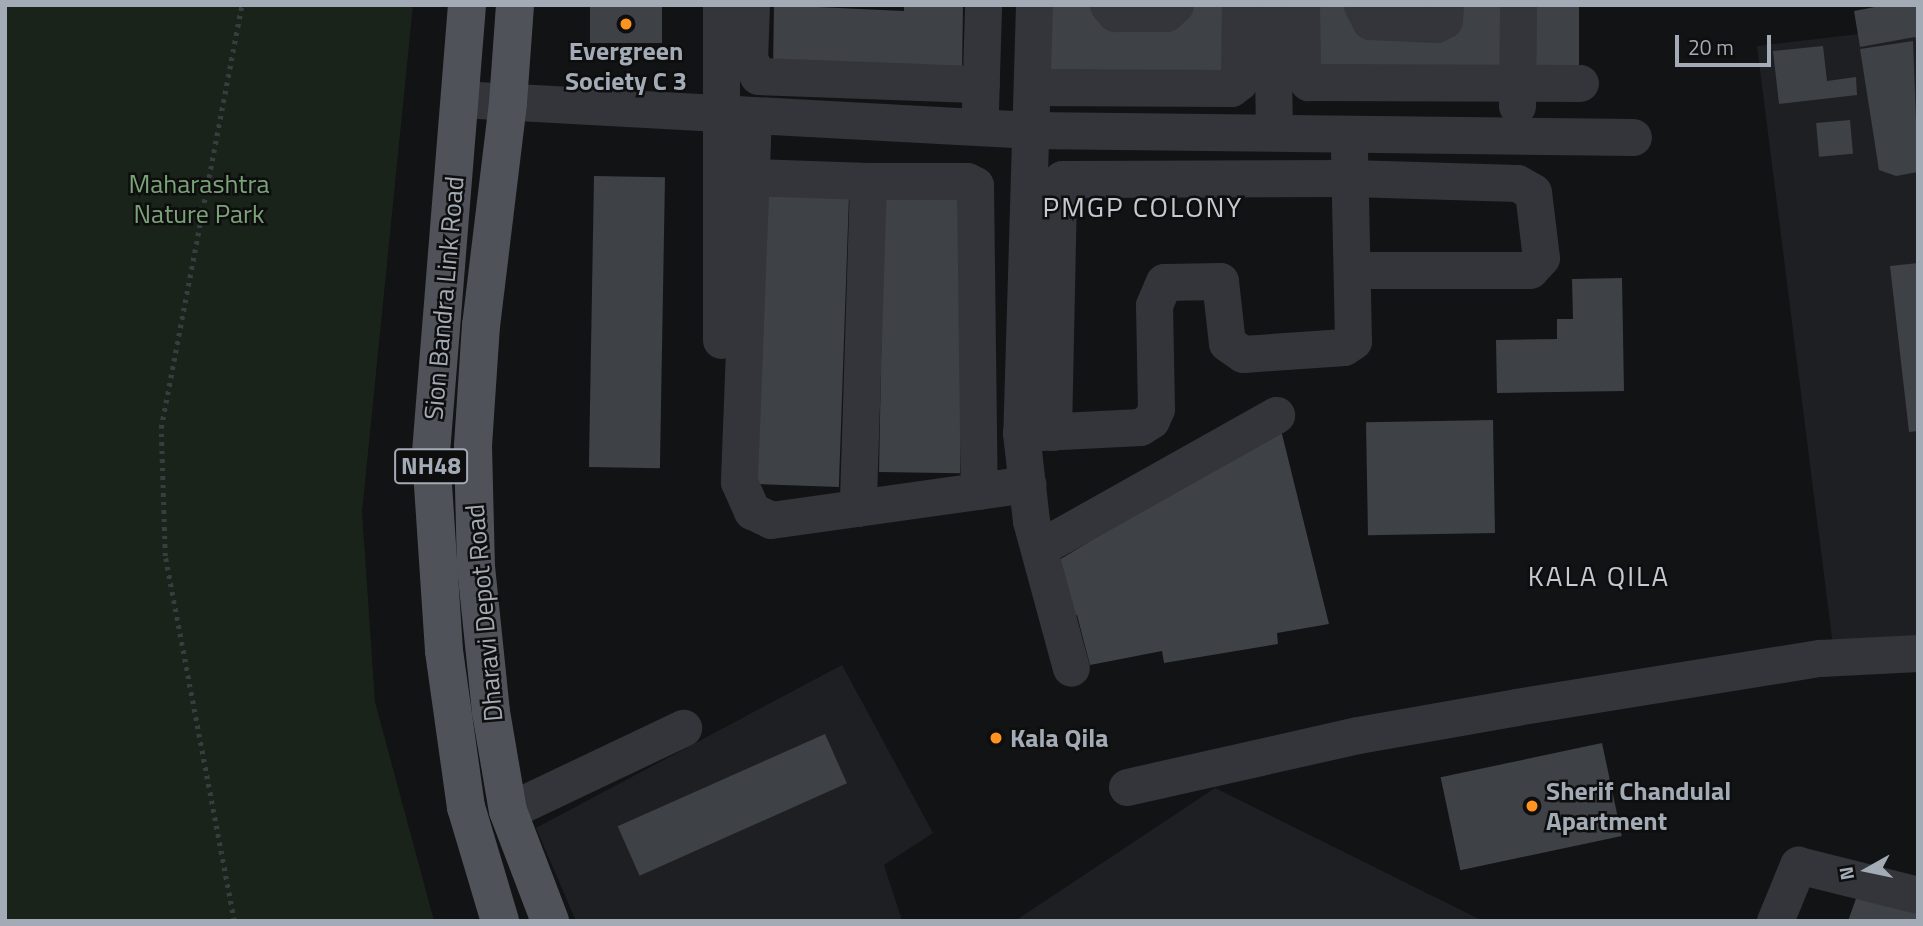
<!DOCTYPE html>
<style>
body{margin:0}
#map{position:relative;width:1923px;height:926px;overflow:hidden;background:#121314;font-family:"Titillium Web",sans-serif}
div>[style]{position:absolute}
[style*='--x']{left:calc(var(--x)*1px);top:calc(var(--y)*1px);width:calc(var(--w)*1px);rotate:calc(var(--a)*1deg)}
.built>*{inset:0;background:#1e1f22}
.green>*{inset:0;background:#1a231a}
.building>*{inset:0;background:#3e4145;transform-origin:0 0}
.path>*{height:4.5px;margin-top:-2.25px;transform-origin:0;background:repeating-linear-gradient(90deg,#393c41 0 3.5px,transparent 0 8.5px)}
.minor>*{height:37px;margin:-18.5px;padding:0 18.5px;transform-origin:18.5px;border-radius:18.5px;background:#33353a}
.major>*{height:38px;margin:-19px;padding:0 19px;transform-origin:19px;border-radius:19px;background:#4f5359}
.dots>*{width:19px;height:19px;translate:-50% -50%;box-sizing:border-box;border:4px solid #0e0e0f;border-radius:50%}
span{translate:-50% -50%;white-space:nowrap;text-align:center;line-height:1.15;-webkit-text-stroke:5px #0e0e0f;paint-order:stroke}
.shield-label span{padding:2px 5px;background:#0e0e0f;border:2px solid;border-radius:5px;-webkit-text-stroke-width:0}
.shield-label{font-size:24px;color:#a3acb6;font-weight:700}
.poi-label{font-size:26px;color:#a3acb6;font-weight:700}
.left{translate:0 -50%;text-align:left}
.park-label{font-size:26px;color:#7ba378}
.street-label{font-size:26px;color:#a3acb6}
.neighbourhood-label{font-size:28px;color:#c4cad2;letter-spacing:2px}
.frame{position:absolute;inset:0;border:7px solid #a3acb6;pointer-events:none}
.north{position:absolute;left:1832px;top:835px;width:70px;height:70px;-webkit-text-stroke:5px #0e0e0f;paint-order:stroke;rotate:261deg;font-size:19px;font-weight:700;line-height:28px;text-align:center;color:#a3acb6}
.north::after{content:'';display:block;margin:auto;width:24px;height:32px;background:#a3acb6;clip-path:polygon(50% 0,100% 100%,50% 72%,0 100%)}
.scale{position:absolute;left:1675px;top:35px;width:96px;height:32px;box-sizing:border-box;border:4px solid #a3acb6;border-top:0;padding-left:9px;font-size:21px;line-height:24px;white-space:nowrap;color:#a3acb6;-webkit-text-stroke:5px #0e0e0f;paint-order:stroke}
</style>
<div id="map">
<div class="built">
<div style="clip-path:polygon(1918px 27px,1918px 654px,1835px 662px,1757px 46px)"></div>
<div style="clip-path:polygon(842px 665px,933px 833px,884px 865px,902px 921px,576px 921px,536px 828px)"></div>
<div style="clip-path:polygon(1215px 788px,1350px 855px,1483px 921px,1015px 921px)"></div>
</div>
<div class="green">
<div style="clip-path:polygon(5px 5px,413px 5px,362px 512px,375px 702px,434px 921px,5px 921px)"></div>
</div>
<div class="building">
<div style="left:590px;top:5px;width:72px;height:38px"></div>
<div style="clip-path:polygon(774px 5px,904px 11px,904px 5px,963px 5px,962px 73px,773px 70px)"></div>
<div style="left:1049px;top:5px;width:186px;height:71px"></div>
<div style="left:1310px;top:5px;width:192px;height:71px"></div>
<div style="left:1527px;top:5px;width:52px;height:74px"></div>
<div style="clip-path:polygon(1885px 5px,1918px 7px,1918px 45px,1915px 37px,1860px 47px,1854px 11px)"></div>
<div style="clip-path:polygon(1913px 41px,1918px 172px,1896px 176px,1879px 170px,1860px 49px)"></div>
<div style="clip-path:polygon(1823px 46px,1827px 81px,1856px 77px,1857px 95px,1779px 104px,1773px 51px)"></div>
<div style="left:1850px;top:120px;width:34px;height:34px;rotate:85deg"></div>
<div style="left:594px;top:176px;width:71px;height:291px;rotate:1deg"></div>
<div style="left:884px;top:188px;width:81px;height:284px;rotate:1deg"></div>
<div style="left:761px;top:195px;width:88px;height:289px;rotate:2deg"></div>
<div style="clip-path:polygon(1918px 263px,1918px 431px,1909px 432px,1890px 266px)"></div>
<div style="clip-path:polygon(1622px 278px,1624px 391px,1497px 393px,1496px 340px,1557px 339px,1557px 319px,1573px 319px,1572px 279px)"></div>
<div style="left:1493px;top:420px;width:113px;height:127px;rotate:89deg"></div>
<div style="clip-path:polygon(1280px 426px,1329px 624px,1277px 633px,1278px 644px,1164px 663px,1162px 651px,1090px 665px,1077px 615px,1065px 618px,1059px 560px)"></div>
<div style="left:825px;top:734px;width:54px;height:227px;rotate:66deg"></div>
<div style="left:1602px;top:743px;width:95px;height:165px;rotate:78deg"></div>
<div style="clip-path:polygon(1858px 893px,1918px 912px,1918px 921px,1848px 921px)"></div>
</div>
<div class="path">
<div style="--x:234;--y:921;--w:371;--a:-100.7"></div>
<div style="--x:165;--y:556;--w:128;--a:-91.8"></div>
<div style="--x:161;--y:428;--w:431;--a:-79.2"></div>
</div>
<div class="minor">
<div style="--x:751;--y:5;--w:54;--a:92.1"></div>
<div style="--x:749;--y:59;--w:19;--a:62"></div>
<div style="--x:758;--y:76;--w:223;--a:2.1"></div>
<div style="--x:1034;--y:5;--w:428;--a:91.7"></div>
<div style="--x:1021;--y:433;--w:89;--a:83.5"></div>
<div style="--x:1031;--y:521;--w:152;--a:74.8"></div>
<div style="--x:1108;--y:5;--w:11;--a:49"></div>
<div style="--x:1115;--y:13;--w:51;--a:0"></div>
<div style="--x:1166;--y:13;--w:12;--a:-42"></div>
<div style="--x:1272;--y:5;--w:126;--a:89.1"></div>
<div style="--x:1301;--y:5;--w:66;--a:89.1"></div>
<div style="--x:1302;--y:71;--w:13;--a:61"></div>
<div style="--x:1308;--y:82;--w:272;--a:0.2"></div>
<div style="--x:1362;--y:5;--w:18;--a:63"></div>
<div style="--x:1370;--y:21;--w:66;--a:2.6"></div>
<div style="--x:1436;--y:24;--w:9;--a:-27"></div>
<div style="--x:1444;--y:20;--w:15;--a:-86"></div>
<div style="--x:1033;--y:87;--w:198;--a:0.3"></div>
<div style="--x:1231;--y:88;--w:10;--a:-37"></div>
<div style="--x:1239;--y:82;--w:77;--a:-89.3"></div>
<div style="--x:460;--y:99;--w:572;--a:3.11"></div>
<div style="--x:1031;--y:130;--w:602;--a:0.67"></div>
<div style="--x:1517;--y:106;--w:101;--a:-89.4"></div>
<div style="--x:980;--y:109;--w:104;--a:-88.3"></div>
<div style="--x:753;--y:115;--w:367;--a:92.2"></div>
<div style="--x:739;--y:482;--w:32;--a:66"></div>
<div style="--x:752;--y:511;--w:21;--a:25"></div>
<div style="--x:771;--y:520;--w:259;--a:-8"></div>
<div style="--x:750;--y:177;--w:118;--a:1.9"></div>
<div style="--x:868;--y:181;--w:327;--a:91.8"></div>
<div style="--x:868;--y:181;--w:99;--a:0"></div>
<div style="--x:967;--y:181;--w:9;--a:27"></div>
<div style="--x:975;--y:185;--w:306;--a:89.3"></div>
<div style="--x:721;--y:340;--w:335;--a:-90"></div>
<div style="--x:1053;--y:432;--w:247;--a:-88.8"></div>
<div style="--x:1058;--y:185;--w:7;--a:-56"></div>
<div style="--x:1062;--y:179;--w:288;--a:-0.2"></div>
<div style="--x:1350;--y:178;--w:167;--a:1.7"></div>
<div style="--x:1517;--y:183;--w:18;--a:29"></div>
<div style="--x:1533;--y:192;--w:66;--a:83.1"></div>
<div style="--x:1541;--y:258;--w:16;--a:133"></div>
<div style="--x:1530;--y:270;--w:177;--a:180"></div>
<div style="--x:1021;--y:433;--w:119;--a:-2.9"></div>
<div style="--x:1140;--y:427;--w:13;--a:-32"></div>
<div style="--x:1151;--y:420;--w:12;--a:-66"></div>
<div style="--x:1156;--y:409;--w:104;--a:-91.1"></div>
<div style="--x:1154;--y:305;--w:25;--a:-67"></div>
<div style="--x:1164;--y:282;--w:56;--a:-1"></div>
<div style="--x:1220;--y:281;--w:62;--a:83.6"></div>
<div style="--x:1227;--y:343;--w:19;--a:35"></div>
<div style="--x:1243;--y:354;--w:101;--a:-4"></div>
<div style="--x:1344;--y:347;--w:11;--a:-34"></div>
<div style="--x:1353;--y:341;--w:187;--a:-91.2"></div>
<div style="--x:1039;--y:548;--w:272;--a:-29.3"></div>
<div style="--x:1127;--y:787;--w:237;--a:-12.7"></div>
<div style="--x:1358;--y:735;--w:160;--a:-10"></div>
<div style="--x:1516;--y:707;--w:308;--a:-9.2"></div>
<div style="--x:1820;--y:658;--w:98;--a:-2.9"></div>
<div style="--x:508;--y:811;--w:194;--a:-25.4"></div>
<div style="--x:1775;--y:921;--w:61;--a:-67.7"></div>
<div style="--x:1798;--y:865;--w:124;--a:14"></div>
</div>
<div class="major">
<div style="--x:467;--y:5;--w:451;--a:94.6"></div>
<div style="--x:431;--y:455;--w:196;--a:86.2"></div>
<div style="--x:444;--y:651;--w:158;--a:82"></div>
<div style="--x:466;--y:807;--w:119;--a:73.4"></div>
<div style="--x:515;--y:5;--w:98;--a:94.1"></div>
<div style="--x:508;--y:103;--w:224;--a:96.9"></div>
<div style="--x:481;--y:325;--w:121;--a:93.8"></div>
<div style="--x:473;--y:446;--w:121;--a:88.6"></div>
<div style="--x:476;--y:567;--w:146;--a:84.1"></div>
<div style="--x:491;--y:712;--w:100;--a:80.3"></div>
<div style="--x:508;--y:811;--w:118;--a:69.1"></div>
</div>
<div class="dots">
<div style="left:626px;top:24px;background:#ff9320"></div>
<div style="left:996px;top:738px;background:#ff9320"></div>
<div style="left:1532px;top:806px;background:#ff9320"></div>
</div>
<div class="shield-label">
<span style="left:431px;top:466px">NH48</span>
</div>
<div class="poi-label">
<span style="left:626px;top:66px">Evergreen<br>Society C 3</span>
<span class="left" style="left:1010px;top:738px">Kala Qila</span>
<span class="left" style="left:1546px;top:806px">Sherif Chandulal<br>Apartment</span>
</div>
<div class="park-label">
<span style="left:199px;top:199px">Maharashtra<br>Nature Park</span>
</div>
<div class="street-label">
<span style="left:444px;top:298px;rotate:-85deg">Sion Bandra Link Road</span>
<span style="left:484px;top:613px;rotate:-95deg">Dharavi Depot Road</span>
</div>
<div class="neighbourhood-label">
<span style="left:1143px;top:207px">PMGP COLONY</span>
<span style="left:1599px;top:576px">KALA QILA</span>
</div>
<div class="frame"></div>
<div class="north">N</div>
<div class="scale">20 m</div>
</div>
